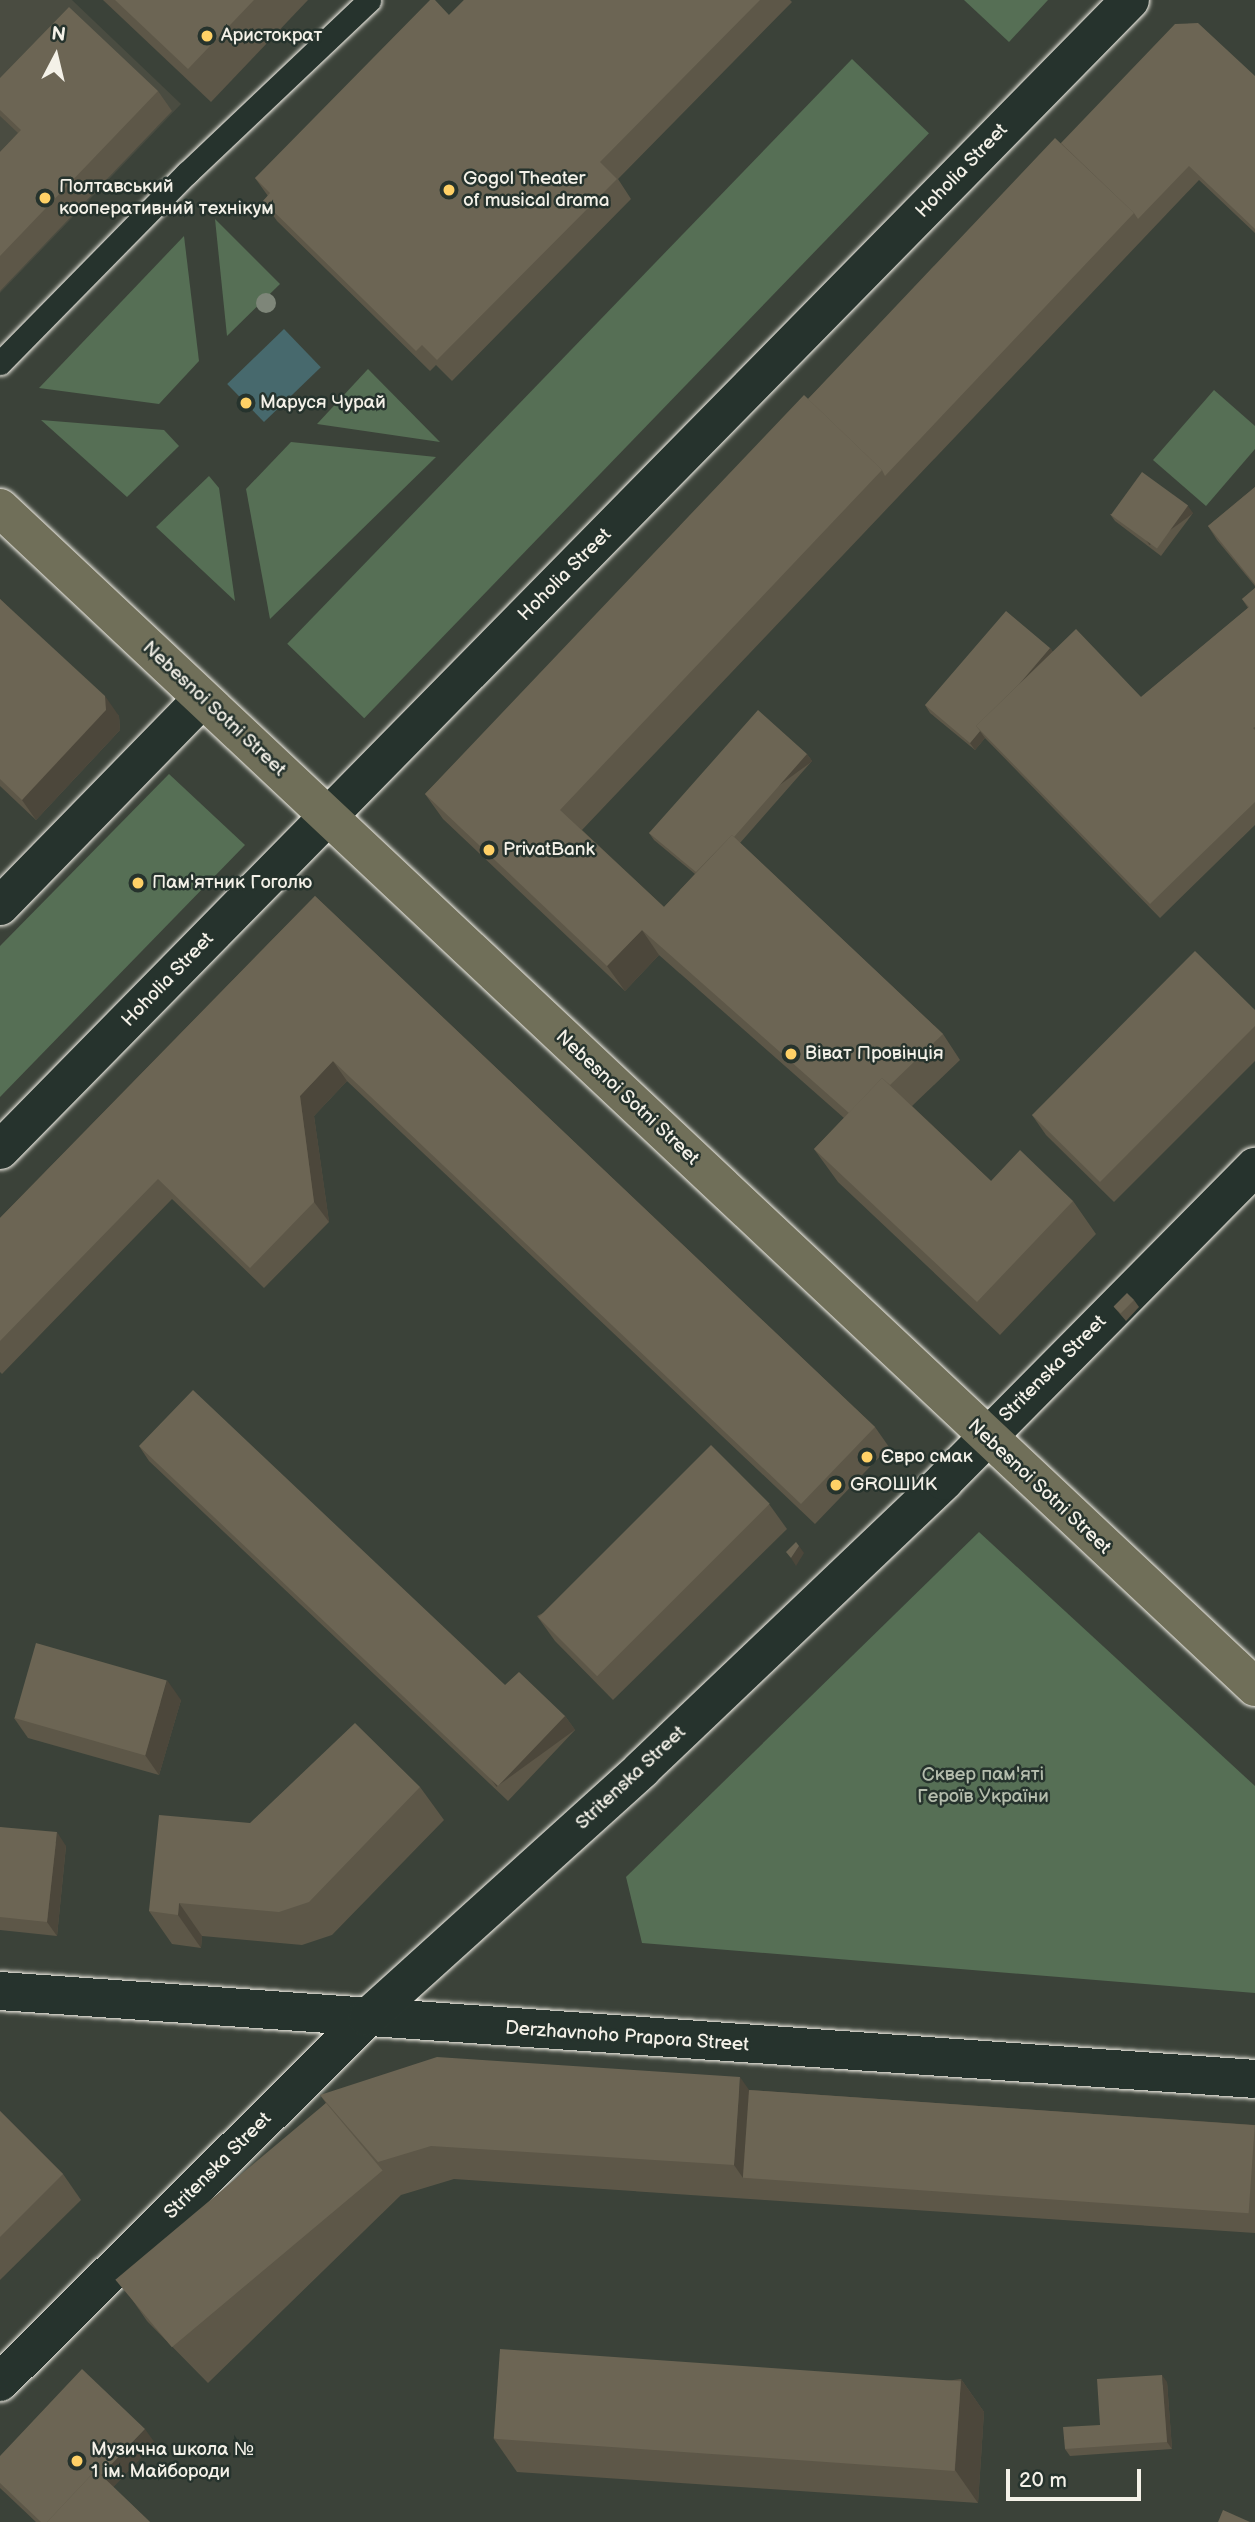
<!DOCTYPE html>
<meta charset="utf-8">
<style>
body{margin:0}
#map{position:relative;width:1255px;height:2522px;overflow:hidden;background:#3b4239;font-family:"Balsamiq Sans",sans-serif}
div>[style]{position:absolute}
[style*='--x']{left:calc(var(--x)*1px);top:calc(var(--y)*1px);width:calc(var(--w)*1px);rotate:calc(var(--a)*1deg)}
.built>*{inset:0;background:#4a4c41}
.green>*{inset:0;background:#566f55;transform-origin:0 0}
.water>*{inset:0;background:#47696d;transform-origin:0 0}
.roads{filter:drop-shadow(0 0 2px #f4f1e8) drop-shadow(0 0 2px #f4f1e8)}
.service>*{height:23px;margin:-11.5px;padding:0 11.5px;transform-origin:11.5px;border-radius:11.5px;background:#26332d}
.minor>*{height:38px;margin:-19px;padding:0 19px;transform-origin:19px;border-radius:19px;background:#26332d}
.primary>*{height:38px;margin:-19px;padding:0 19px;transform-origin:19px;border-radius:19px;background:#706f59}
.trees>*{width:20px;height:20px;margin:-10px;border-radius:50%;background:#7e8679}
.wall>*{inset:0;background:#5d5748}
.shaded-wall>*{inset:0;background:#4c473b;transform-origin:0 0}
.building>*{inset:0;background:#6c6554;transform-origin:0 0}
.dots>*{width:19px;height:19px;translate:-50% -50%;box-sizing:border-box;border:4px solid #26332d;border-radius:50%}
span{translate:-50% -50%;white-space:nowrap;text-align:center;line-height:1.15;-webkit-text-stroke:5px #26332d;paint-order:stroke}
.poi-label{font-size:19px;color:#f4f1e8}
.left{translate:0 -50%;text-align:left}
.street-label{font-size:19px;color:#f4f1e8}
.park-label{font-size:19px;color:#b5bdad}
.north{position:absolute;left:21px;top:21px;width:70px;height:70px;-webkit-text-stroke:5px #26332d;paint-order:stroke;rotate:7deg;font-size:19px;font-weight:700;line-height:28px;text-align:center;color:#f4f1e8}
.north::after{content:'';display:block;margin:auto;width:24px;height:32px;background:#f4f1e8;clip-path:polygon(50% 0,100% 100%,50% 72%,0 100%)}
.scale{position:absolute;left:1006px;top:2469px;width:135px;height:32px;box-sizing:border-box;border:4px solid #f4f1e8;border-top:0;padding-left:9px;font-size:21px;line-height:24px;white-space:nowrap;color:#f4f1e8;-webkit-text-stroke:5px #26332d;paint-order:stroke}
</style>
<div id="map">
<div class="built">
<div style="clip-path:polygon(0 0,72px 0,181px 104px,0 293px)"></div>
</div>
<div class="green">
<div style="clip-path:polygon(964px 0,1048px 0,1009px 42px)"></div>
<div style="left:852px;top:59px;width:107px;height:813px;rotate:44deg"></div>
<div style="clip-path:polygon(215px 219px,280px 284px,227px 336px)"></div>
<div style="clip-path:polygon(184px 236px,199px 361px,159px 404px,39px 388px)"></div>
<div style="clip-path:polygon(368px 369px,440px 442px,317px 424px)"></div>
<div style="clip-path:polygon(1214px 390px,1255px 426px,1255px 449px,1206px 506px,1153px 460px)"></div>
<div style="clip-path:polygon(41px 420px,164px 430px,179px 446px,127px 497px)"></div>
<div style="clip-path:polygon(291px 442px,436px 457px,270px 619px,246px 489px)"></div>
<div style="clip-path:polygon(209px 476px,219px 488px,235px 601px,156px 527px)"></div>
<div style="clip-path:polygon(169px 774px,245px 845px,0 1097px,0 946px)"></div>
<div style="clip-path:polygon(979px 1532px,1255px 1786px,1255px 1993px,642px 1943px,626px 1877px)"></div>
</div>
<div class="water">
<div style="left:284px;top:329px;width:53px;height:79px;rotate:46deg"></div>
</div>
<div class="roads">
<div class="service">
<div style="--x:0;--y:363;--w:267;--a:-45.5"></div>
<div style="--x:187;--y:173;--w:251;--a:-43.5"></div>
</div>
<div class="minor">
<div style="--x:0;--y:906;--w:289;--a:-45.7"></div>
<div style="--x:0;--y:1150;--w:1612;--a:-45.5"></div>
<div style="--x:0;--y:1991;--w:1258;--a:4.01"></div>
<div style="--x:0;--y:2382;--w:518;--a:-44.77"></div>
<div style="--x:368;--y:2017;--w:370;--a:-42.1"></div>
<div style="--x:642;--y:1769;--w:417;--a:-43.6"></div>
<div style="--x:944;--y:1481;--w:442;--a:-45.3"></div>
</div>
<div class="primary">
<div style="--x:0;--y:508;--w:1722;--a:43.21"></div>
</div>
</div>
<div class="trees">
<div style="left:266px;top:303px"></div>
</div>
<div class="wall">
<div style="clip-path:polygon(103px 0,308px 0,211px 102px)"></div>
<div style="clip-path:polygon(464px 0,790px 0,792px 2px,618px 179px,631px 199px,452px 381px,436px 365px,430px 371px,277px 221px,263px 201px,268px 196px,255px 178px,449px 15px)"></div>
<div style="clip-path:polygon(1255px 76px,1255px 233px,1199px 180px,582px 830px,664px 907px,695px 874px,654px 840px,649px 833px,807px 754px,812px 761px,740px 843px,943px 1034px,960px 1060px,912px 1106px,991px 1181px,1073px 1201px,1096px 1234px,1000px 1335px,838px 1182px,814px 1149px,844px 1118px,659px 955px,625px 991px,443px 819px,425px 794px,808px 399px,1061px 143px)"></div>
<div style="clip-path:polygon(0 78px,158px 91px,172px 111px,0 291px,0 152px,18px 133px,0 116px)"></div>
<div style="clip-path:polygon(1255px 487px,1255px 586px,1217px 540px,1208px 526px)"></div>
<div style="clip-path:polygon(1193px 513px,1161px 556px,1115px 521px,1110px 514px)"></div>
<div style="clip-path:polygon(1255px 588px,1255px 825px,1160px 918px,985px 738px,975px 750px,930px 713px,925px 705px,1050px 648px,1053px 652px,1141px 697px,1248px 608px,1242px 599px)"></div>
<div style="clip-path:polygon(0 599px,119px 716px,120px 730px,36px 820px,0 786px)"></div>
<div style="clip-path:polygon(315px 896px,875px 1427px,889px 1447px,815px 1524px,347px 1081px,314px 1116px,329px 1222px,264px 1288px,172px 1199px,2px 1374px,0 1372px,0 1218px)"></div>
<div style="clip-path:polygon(1255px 1010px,1255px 1061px,1114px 1202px,1046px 1135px,1032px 1115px)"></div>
<div style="clip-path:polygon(1134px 1300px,1139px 1307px,1126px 1321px,1114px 1307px)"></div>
<div style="clip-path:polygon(139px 1446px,505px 1685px,565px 1716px,575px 1730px,508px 1801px,149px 1461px)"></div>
<div style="clip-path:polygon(769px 1504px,787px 1529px,613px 1700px,555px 1641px,537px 1616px)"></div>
<div style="clip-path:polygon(181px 1700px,159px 1775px,28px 1738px,14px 1718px)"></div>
<div style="clip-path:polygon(420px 1787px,444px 1820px,332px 1935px,302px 1945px,202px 1936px,201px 1948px,172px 1944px,149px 1911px,250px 1823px)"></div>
<div style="clip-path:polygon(0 1827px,66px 1846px,57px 1936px,0 1930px)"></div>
<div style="clip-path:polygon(749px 2090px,1255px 2125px,1255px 2233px,454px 2179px,401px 2195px,208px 2383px,147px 2321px,129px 2295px,326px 2103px,320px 2095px)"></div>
<div style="clip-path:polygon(0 2111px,63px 2174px,81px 2200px,0 2280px)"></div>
<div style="clip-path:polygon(961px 2379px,984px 2412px,978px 2503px,517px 2472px,494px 2439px)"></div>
<div style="clip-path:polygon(1167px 2382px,1172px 2449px,1070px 2456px,1065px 2449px)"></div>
<div style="clip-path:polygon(155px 2443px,113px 2487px,150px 2522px,36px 2522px,0 2488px,0 2456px)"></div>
</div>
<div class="shaded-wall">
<div style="left:1188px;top:506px;width:9px;height:54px;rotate:54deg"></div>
<div style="clip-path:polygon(1050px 648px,1055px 655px,981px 730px)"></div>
<div style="clip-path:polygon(105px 696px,119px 716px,120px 730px,36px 820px,22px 800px)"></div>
<div style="clip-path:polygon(980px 731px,985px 738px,975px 750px,970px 743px)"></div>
<div style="left:807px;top:754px;width:9px;height:162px;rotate:54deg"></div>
<div style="clip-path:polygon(642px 930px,659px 955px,625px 991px,607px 966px)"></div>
<div style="clip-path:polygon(333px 1061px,347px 1081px,314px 1116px,329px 1222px,314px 1202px,300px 1096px)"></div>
<div style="clip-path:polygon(799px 1546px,804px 1553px,796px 1566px,791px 1558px)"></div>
<div style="clip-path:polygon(167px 1680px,181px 1700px,159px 1775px,145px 1755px)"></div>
<div style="left:565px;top:1716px;width:17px;height:97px;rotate:54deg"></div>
<div style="clip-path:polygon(57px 1832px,66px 1846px,57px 1936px,47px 1922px)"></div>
<div style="clip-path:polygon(179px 1903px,202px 1936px,201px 1948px,178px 1915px)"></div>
<div style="clip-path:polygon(740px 2077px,763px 2110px,743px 2178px,734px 2165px)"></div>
<div style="clip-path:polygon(1162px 2375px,1167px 2382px,1172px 2449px,1167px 2442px)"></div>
<div style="clip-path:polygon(961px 2379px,984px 2412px,978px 2503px,955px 2470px)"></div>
<div style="clip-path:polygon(145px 2429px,155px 2443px,80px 2522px,57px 2522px)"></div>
</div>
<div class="building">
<div style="clip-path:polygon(115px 0,254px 0,188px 69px)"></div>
<div style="clip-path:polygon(430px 0,435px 0,449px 15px,464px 0,760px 0,600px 162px,617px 179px,437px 360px,422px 345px,416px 351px,263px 201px,270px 193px,255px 178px)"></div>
<div style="clip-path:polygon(69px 7px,158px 91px,0 256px,0 152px,21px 130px,0 110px,0 78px)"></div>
<div style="clip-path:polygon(1198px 23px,1255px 76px,1255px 229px,1189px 166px,1138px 219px,1134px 213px,1061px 143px,1175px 24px)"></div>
<div style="clip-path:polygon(1055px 138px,1134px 213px,885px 476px,882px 470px,808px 399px)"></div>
<div style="clip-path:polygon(804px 395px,882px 470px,560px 810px,664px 907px,732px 835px,943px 1034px,890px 1085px,882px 1078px,849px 1113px,642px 930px,607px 966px,425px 794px)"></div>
<div style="left:1142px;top:472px;width:57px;height:53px;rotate:36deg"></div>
<div style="clip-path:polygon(1255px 487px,1255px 584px,1208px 526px)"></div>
<div style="clip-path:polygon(1255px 588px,1255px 727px,1253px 728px,1255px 730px,1255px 802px,1150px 904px,976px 726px,1076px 629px,1141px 697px,1249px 607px,1242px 599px)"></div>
<div style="clip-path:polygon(0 599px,105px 696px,106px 710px,22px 800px,0 779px)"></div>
<div style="clip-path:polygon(1006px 611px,1050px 648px,1019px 684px,976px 726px,980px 731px,970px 743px,925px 705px)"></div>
<div style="clip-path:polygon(758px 710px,807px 754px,734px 837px,732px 835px,696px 872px,649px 833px)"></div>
<div style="clip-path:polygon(315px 896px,875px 1427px,801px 1504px,333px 1061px,300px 1096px,314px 1202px,250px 1268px,158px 1179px,0 1341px,0 1218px)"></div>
<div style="clip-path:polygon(1195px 951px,1255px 1010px,1255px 1026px,1100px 1182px,1032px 1115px)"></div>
<div style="clip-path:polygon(882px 1078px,991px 1181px,1020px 1150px,1073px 1201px,977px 1302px,814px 1149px)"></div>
<div style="left:1127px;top:1293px;width:10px;height:19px;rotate:45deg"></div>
<div style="clip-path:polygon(193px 1390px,505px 1685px,519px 1672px,565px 1716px,498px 1786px,139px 1446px)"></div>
<div style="left:711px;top:1445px;width:83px;height:244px;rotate:45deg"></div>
<div style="clip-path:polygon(796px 1542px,799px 1546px,791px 1558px,786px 1552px)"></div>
<div style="left:36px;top:1643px;width:136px;height:78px;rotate:16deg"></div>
<div style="clip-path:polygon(355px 1723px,420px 1787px,309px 1902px,279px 1912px,179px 1903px,178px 1915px,149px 1911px,159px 1815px,250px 1823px)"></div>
<div style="clip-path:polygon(0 1827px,57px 1832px,47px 1922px,0 1917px)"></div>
<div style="clip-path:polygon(437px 2057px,740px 2077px,734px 2165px,431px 2146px,378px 2162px,320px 2095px)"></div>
<div style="left:749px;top:2090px;width:507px;height:88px;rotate:4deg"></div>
<div style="left:326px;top:2103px;width:88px;height:275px;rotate:50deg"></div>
<div style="clip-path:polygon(0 2111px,63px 2174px,0 2237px)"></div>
<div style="left:500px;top:2349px;width:462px;height:90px;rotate:4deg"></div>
<div style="clip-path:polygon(82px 2369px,145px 2429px,101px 2475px,96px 2470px,47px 2522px,41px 2522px,0 2483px,0 2456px)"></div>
<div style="clip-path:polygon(1162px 2375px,1167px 2442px,1065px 2449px,1063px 2427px,1100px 2425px,1097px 2379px)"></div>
<div style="clip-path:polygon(96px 2470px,150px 2522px,47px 2522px)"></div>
<div style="clip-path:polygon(1223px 2510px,1250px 2522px,1218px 2522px)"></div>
</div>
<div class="dots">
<div style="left:207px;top:36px;background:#ffd166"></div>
<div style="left:449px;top:190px;background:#ffd166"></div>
<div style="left:45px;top:198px;background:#ffd166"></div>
<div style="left:246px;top:403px;background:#ffd166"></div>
<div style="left:489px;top:850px;background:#ffd166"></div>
<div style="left:138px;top:883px;background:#ffd166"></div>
<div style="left:791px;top:1054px;background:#ffd166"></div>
<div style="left:867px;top:1457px;background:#ffd166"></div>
<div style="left:836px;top:1485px;background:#ffd166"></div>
<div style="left:77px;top:2461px;background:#ffd166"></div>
</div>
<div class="poi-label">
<span class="left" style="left:221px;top:36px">Аристократ</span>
<span class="left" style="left:463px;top:190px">Gogol Theater<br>of musical drama</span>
<span class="left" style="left:59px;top:198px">Полтавський<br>кооперативний технікум</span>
<span class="left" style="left:260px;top:403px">Маруся Чурай</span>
<span class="left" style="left:503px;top:850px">PrivatBank</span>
<span class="left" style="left:152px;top:883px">Пам'ятник Гоголю</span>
<span class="left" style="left:805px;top:1054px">Віват Провінція</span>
<span class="left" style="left:881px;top:1457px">Євро смак</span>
<span class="left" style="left:850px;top:1485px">GROШИК</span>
<span class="left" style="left:91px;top:2461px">Музична школа №<br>1 ім. Майбороди</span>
</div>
<div class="street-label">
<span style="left:962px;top:171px;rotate:-46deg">Hoholia Street</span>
<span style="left:565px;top:575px;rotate:-45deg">Hoholia Street</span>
<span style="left:214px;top:709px;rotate:43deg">Nebesnoi Sotni Street</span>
<span style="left:168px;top:980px;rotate:-46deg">Hoholia Street</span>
<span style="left:627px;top:1098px;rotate:43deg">Nebesnoi Sotni Street</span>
<span style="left:1053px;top:1369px;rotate:-45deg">Stritenska Street</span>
<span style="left:1039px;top:1487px;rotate:43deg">Nebesnoi Sotni Street</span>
<span style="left:631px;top:1778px;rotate:-43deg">Stritenska Street</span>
<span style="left:627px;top:2037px;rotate:4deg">Derzhavnoho Prapora Street</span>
<span style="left:218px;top:2166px;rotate:-45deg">Stritenska Street</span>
</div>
<div class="park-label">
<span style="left:983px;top:1786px">Сквер пам'яті<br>Героїв України</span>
</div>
<div class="north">N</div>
<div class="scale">20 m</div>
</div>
